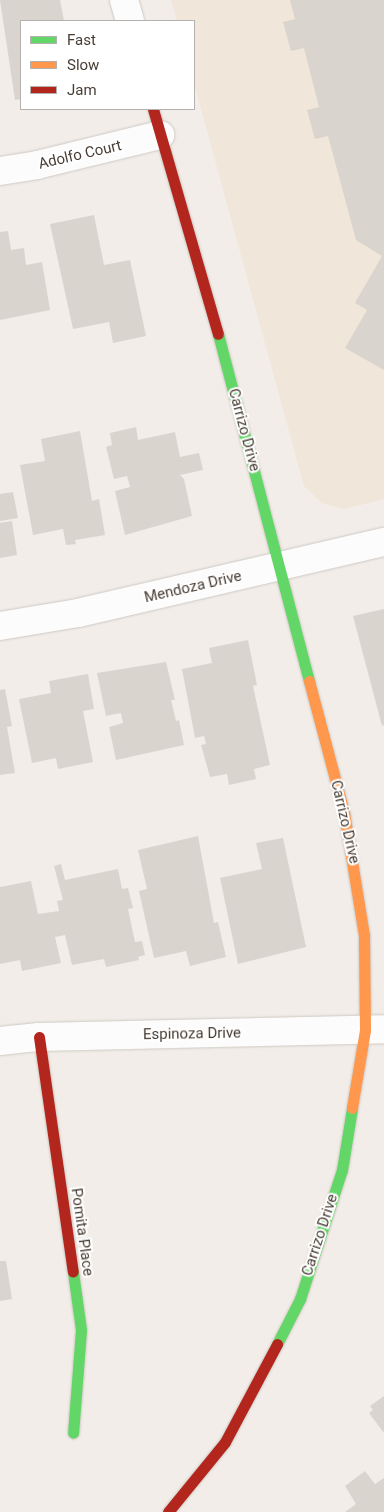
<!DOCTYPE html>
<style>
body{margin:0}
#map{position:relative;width:384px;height:1512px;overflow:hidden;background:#f2ede8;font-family:Roboto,sans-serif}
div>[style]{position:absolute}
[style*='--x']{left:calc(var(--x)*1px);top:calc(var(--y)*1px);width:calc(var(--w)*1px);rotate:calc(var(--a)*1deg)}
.education>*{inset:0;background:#f0e6d9}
.building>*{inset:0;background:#dad4cf}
.roads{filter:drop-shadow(0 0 1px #cec9c4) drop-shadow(0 0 1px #cec9c4)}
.street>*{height:28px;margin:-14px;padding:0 14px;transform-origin:14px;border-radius:14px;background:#fdfcfc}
.fast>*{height:11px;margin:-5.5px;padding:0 5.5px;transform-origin:5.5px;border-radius:5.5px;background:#63d668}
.slow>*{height:11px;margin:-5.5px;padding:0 5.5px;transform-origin:5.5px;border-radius:5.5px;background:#ff974d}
.jam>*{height:11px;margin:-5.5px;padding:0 5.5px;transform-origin:5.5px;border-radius:5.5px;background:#b3261e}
span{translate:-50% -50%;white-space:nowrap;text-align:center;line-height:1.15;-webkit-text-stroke:4px #fff;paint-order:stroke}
.street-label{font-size:15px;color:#483d34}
.legend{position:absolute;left:20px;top:20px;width:175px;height:90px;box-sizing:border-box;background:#fff;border:1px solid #b6b1ae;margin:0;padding:6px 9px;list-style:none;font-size:15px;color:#483d34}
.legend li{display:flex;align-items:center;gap:10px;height:25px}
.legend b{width:25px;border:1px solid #b6b1ae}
</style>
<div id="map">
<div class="education">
<div style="clip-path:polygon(171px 0,384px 0,384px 499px,344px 509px,322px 503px,304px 486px,194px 83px,194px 21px,177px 21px)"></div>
</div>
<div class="building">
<div style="clip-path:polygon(0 0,60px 0,64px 21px,21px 21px,21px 99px,15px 100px)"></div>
<div style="clip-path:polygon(290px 0,384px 0,384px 370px,345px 348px,367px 310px,355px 303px,382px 256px,356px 240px,328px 136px,315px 139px,307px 110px,319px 107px,304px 48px,291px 51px,283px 22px,295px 19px)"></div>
<div style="clip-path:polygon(94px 215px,104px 265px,130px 260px,146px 336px,113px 343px,109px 322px,73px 329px,50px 224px)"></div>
<div style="clip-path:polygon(8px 231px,11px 250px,24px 248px,26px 265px,42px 262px,50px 310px,0 320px,0 232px)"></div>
<div style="clip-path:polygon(136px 427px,138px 440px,175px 432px,180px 457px,199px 453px,203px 470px,180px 475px,184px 479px,192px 516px,125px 535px,115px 491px,130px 487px,127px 476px,114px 479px,106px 447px,112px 445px,110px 433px)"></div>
<div style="clip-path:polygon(80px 431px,92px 501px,99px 499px,105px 535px,75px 540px,76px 544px,66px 545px,63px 529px,33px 535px,20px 465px,45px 461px,41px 439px)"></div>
<div style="clip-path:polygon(13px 492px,18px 518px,0 521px,0 494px)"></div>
<div style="clip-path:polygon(12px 521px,17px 555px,0 558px,0 523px)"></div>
<div style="clip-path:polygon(384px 609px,384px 725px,382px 726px,353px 616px)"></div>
<div style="clip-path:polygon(248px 640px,257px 685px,253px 686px,270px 765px,254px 769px,256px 779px,229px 785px,227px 774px,210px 777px,201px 745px,206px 744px,204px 736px,195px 738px,182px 669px,212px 663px,209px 648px)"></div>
<div style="clip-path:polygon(166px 662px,175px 700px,171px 700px,176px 721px,179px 720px,184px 745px,116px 760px,109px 727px,123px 723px,121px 713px,106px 716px,97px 673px)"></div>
<div style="clip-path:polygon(88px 674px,94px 709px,83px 711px,93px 762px,58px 769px,56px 758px,32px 763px,19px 699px,51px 693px,49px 681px)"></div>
<div style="clip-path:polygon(5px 689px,12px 726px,7px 727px,15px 773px,0 775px,0 690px)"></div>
<div style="clip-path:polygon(198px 836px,214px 923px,218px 922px,226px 957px,190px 966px,186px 951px,154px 958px,139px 891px,147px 889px,138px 850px)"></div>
<div style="clip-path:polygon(283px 838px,306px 947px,238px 964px,220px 878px,262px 869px,256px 843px)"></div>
<div style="clip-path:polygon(61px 864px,65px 880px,118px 869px,122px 889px,128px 888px,133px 908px,128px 909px,135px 942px,142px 941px,145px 955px,138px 957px,139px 960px,106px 967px,104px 959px,72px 965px,65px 935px,55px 937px,61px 963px,22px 971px,20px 960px,0 964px,0 887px,31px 881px,38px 914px,59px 911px,57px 901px,63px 900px,54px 866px)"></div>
<div style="clip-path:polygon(0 1261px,6px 1261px,12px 1299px,0 1301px)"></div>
<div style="clip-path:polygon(384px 1396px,384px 1433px,369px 1413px,373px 1410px,370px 1406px)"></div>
<div style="clip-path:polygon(365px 1471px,375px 1484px,384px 1478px,384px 1512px,345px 1512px,356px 1504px,345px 1486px)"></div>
</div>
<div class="roads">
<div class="street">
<div style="--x:124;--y:0;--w:22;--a:74"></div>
<div style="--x:0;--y:171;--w:37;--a:-9"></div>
<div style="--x:37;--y:165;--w:127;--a:-13.7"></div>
<div style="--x:0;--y:626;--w:79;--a:-9.5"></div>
<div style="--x:78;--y:613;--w:314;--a:-13.1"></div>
<div style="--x:0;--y:1041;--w:39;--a:-6"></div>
<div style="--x:39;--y:1037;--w:345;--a:-1.3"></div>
</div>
<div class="fast">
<div style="--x:218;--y:334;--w:359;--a:75.3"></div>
<div style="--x:73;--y:1272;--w:59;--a:82.1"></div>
<div style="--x:81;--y:1330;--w:103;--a:94.4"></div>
<div style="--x:277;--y:1344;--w:51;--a:-62.9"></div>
<div style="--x:300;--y:1299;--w:136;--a:-72"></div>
<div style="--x:342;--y:1170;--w:63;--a:-80.8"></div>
</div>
<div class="slow">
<div style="--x:309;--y:681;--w:137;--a:75.1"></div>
<div style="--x:344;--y:813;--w:124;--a:80.7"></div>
<div style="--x:364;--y:935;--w:95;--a:89.4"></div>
<div style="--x:365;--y:1030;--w:79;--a:99.5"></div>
</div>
<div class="jam">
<div style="--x:153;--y:109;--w:234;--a:73.9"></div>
<div style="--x:39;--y:1037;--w:237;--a:81.8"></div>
<div style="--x:168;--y:1512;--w:90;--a:-50.8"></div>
<div style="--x:225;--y:1442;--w:111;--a:-62"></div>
</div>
</div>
<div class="street-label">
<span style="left:80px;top:155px;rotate:-13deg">Adolfo Court</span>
<span style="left:244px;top:430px;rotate:75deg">Carrizo Drive</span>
<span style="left:193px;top:587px;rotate:-13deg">Mendoza Drive</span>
<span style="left:345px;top:822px;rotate:77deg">Carrizo Drive</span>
<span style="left:192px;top:1034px;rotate:-1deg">Espinoza Drive</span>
<span style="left:82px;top:1232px;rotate:82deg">Pomita Place</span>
<span style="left:320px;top:1235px;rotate:-72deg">Carrizo Drive</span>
</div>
<ul class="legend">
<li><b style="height:6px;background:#63d668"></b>Fast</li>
<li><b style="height:6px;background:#ff974d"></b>Slow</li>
<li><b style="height:6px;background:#b3261e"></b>Jam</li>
</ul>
</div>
